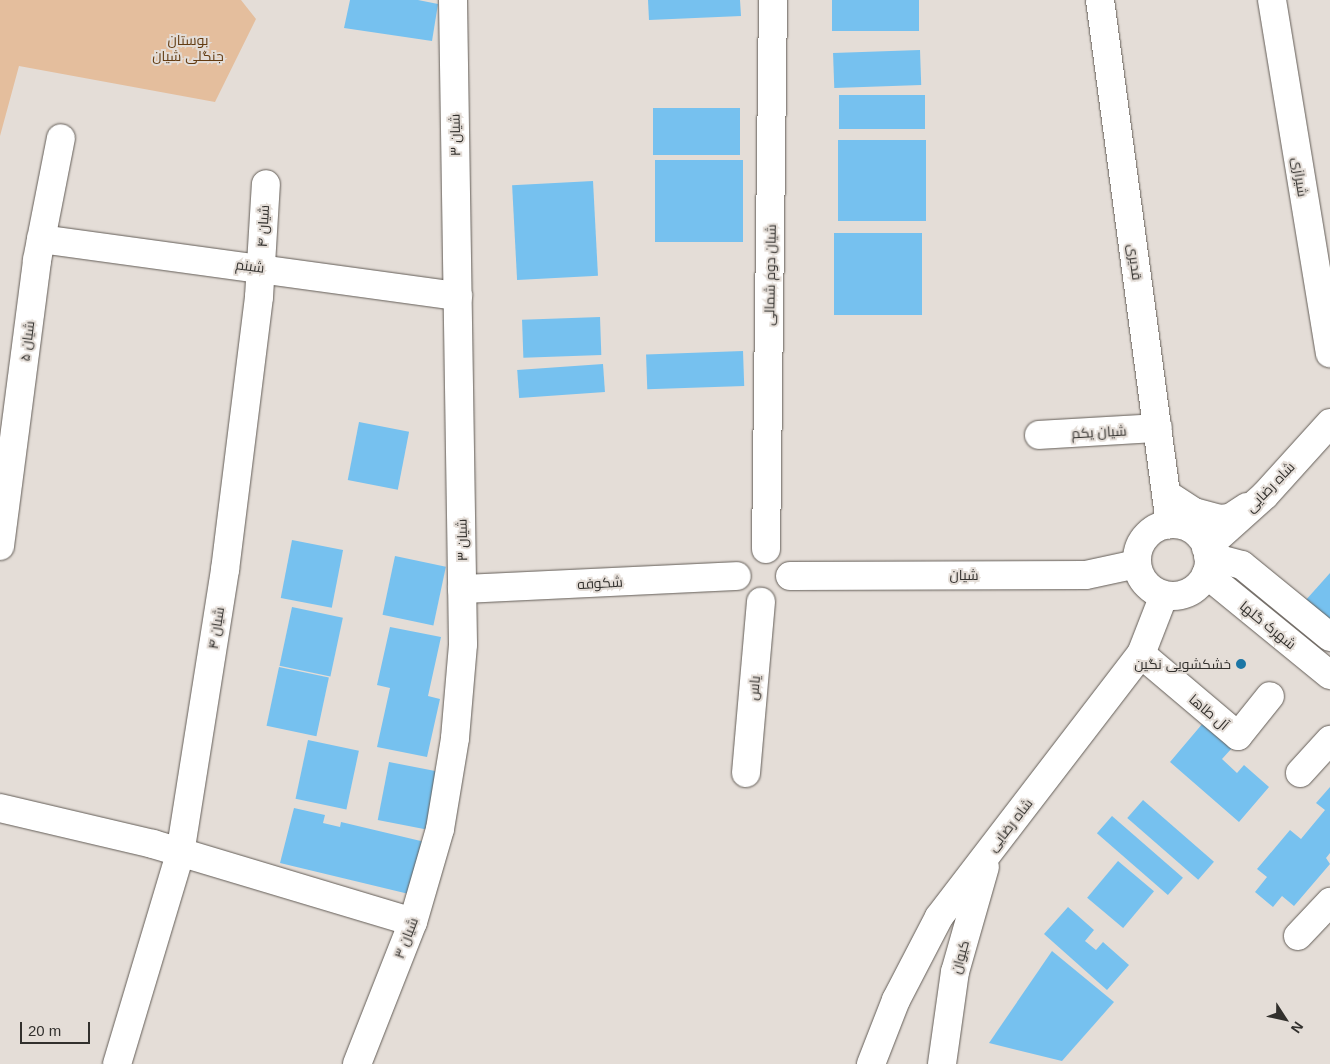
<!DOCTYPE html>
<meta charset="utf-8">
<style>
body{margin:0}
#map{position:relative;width:1330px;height:1064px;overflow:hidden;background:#e4ddd7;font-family:Helvetica,Cairo,sans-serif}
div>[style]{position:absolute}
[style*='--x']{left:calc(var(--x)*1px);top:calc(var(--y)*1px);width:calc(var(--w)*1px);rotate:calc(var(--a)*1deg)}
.green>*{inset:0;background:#e4be9d}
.building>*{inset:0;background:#76c1ef;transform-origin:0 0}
.roads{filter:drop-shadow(0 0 1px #635d57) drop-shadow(0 0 1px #635d57)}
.minor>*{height:28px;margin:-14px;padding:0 14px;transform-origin:14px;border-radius:14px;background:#fff}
.minor>.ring{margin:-14px;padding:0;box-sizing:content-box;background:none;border:28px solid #fff;border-radius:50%}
.dots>*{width:14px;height:14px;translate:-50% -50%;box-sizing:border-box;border:2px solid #e4ddd7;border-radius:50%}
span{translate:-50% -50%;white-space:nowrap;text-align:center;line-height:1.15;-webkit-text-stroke:4px #e4ddd7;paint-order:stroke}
.park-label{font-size:14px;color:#623b11}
.street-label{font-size:14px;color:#32302d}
.poi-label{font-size:14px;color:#32302d}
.right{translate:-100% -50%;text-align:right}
.north{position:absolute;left:1260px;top:994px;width:50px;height:50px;-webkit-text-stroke:4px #e4ddd7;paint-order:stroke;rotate:125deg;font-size:14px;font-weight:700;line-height:20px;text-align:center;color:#32302d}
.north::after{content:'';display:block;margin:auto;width:18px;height:22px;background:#32302d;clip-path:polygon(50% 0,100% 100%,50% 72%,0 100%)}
.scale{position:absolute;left:20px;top:1022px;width:70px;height:22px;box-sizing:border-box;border:2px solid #32302d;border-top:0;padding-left:6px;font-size:15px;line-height:18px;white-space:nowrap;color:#32302d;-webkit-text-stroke:4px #e4ddd7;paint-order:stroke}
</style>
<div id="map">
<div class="green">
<div style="clip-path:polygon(0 0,241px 0,256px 19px,215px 102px,19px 66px,0 136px)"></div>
</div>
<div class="building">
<div style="clip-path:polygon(350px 0,418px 0,438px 4px,432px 41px,344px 28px)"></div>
<div style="clip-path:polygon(648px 0,740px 0,741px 16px,649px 20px)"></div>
<div style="left:832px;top:0;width:87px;height:31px"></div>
<div style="left:920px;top:50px;width:35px;height:87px;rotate:88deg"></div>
<div style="left:839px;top:95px;width:86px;height:34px"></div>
<div style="left:740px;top:108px;width:47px;height:87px;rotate:90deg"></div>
<div style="left:838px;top:140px;width:88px;height:81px"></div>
<div style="left:743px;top:160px;width:82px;height:88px;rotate:90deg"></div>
<div style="left:593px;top:181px;width:95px;height:81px;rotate:87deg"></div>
<div style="left:922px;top:233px;width:82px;height:88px;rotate:90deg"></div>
<div style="left:600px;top:317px;width:38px;height:78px;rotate:88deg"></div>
<div style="left:743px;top:351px;width:35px;height:97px;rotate:88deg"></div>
<div style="left:603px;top:364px;width:28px;height:86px;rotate:86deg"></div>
<div style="left:359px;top:422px;width:51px;height:59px;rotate:11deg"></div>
<div style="left:292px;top:540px;width:52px;height:59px;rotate:11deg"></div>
<div style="left:395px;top:556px;width:52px;height:60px;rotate:12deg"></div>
<div style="clip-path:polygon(1330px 573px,1330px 623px,1305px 601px)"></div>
<div style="left:292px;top:607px;width:52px;height:60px;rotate:12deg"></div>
<div style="clip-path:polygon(390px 627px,441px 637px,428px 696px,440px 699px,427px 757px,377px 747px,390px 688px,377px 685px)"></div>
<div style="left:279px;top:667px;width:51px;height:60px;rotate:12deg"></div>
<div style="clip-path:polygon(1203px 723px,1232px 748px,1222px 759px,1237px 773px,1244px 765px,1269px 787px,1239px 822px,1170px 762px)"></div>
<div style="left:308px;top:740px;width:52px;height:60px;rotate:12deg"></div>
<div style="left:389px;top:762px;width:51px;height:59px;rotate:11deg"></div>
<div style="clip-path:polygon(1330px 787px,1330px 853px,1326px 858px,1330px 864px,1294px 906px,1282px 896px,1273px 907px,1255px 892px,1267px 877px,1257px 869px,1290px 830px,1301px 839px,1325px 810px,1316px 803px)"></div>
<div style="left:1143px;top:800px;width:94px;height:24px;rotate:41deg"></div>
<div style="clip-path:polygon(294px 808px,325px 815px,323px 823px,340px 827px,341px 822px,425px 842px,413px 895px,280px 863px)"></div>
<div style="left:1112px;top:816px;width:94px;height:23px;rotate:41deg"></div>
<div style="left:1118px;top:861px;width:47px;height:48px;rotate:40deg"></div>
<div style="clip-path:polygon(1068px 907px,1094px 930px,1085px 941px,1096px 950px,1103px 942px,1129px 965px,1107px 990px,1044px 934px)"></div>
<div style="clip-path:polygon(1052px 951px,1114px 1002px,1062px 1061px,989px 1043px)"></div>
</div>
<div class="roads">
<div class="minor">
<div style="--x:1100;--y:0;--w:529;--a:82.39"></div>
<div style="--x:1272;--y:0;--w:358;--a:80.7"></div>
<div style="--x:41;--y:239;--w:421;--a:7.8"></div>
<div style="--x:1039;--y:435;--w:119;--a:-3.4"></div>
<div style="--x:1171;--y:497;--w:27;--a:33"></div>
<div style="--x:1194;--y:512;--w:27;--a:15"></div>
<div style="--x:1220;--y:519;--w:10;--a:-6"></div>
<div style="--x:1230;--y:518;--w:20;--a:-33"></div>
<div class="ring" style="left:1137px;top:524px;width:44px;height:44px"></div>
<div style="--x:0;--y:546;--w:288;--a:-82.6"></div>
<div style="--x:37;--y:260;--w:124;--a:-78.9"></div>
<div style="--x:1206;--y:548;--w:79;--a:-41.9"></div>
<div style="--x:1265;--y:495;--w:97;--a:-47.9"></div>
<div style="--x:766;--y:549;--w:549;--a:-89.27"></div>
<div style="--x:1208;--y:556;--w:35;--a:15"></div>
<div style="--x:1242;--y:565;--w:114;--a:39.3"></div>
<div style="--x:1206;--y:574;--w:160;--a:39.2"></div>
<div style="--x:790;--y:576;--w:296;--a:-0.2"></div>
<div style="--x:1086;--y:575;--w:52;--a:-12.2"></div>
<div style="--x:462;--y:589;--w:275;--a:-2.7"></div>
<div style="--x:1141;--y:654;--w:127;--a:40.2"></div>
<div style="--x:1238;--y:736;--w:51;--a:-51.3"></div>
<div style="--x:746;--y:773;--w:172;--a:-85"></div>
<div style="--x:1300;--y:773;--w:45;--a:-47.7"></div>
<div style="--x:0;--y:808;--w:157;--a:13.2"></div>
<div style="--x:153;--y:844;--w:271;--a:16.7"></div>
<div style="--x:1298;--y:936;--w:47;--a:-46.7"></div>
<div style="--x:117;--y:1064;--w:219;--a:-73.3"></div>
<div style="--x:180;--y:854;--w:288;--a:-81"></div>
<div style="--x:225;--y:570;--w:275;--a:-82.9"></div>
<div style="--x:259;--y:297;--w:113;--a:-86.5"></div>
<div style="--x:357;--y:1064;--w:153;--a:-68.5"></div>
<div style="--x:413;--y:922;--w:97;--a:-73.8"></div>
<div style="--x:440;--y:829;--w:92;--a:-80.6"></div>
<div style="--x:455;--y:738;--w:94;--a:-85.1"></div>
<div style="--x:463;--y:644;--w:644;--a:-90.89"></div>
<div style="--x:871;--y:1064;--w:69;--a:-68.7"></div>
<div style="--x:896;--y:1000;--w:93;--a:-62.6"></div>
<div style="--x:939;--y:917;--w:332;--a:-52.5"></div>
<div style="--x:1141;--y:654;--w:63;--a:-68.7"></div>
<div style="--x:942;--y:1064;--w:93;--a:-82"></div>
<div style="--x:955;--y:972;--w:109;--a:-74.1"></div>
</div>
</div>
<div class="dots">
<div style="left:1241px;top:664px;background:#1c76a5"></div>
</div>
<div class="park-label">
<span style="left:188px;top:48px">بوستان<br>جنگلی شیان</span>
</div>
<div class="street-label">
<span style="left:455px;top:135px;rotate:-91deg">شیان ۳</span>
<span style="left:1300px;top:177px;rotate:81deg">شیرازی</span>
<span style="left:263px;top:226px;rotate:-87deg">شیان ۴</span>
<span style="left:1135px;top:262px;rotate:82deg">قدیری</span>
<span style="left:250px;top:266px;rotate:8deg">شبنم</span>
<span style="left:770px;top:275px;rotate:-89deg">شیان دوم شمالی</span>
<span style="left:27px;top:341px;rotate:-83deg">شیان ۵</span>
<span style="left:1099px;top:432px;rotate:-3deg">شیان یکم</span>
<span style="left:1270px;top:487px;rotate:-46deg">شاه رضایی</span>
<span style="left:462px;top:540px;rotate:-91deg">شیان ۳</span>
<span style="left:964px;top:575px">شیان</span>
<span style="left:600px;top:583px;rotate:-3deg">شکوفه</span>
<span style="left:1268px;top:625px;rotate:39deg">شهرک گلها</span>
<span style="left:216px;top:628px;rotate:-81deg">شیان ۴</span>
<span style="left:754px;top:688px;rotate:-85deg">یاس</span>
<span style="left:1209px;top:712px;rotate:40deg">آل طاها</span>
<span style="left:1010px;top:825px;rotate:-52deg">شاه رضایی</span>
<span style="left:406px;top:938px;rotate:-69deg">شیان ۳</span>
<span style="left:960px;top:957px;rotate:-75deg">کیوان</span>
</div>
<div class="poi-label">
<span class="right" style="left:1231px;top:664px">خشکشویی نگین</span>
</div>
<div class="north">N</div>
<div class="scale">20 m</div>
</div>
